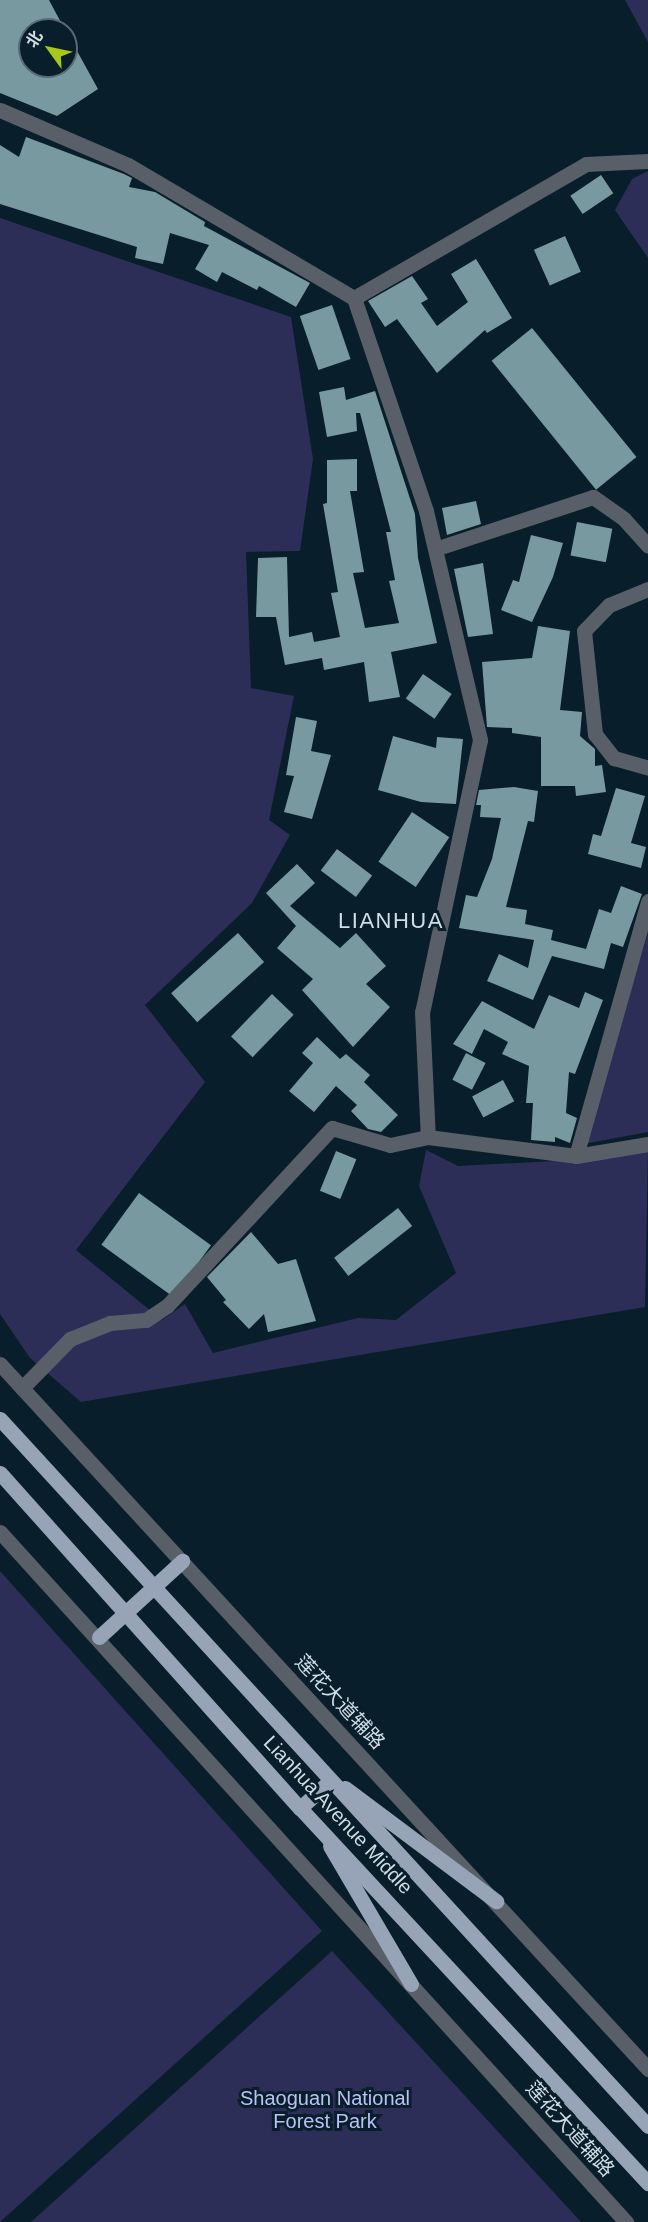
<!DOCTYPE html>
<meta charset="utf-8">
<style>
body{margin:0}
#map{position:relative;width:648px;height:2222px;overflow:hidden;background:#081e2a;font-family:Helvetica,"Noto Sans SC",sans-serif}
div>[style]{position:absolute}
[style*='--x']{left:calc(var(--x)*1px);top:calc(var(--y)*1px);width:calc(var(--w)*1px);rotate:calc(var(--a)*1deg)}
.green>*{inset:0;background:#2d2e57}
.building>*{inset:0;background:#7999a0;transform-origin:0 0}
.minor>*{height:15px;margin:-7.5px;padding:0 7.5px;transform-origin:7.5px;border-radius:7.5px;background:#595f68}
.major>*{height:15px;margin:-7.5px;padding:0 7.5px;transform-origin:7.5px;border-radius:7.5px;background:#97a4b7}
span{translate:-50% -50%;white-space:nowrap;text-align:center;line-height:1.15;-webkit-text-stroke:6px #081e2a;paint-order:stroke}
.street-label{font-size:20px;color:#cfdde5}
.park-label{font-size:20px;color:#bcc0f6}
.quarter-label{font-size:22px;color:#cfdde5;letter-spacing:1.5px}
.north{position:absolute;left:18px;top:18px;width:60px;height:60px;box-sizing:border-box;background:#081e2a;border:2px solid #586a75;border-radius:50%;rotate:303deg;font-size:16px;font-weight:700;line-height:24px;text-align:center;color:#cfdde5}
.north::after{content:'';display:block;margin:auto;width:21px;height:27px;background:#a8c71c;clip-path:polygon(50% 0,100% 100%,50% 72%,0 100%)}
</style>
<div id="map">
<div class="green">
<div style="clip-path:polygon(625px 0,648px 0,648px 42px)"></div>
<div style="clip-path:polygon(648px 171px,648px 258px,615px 210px,632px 179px)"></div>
<div style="clip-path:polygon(0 218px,291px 317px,313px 459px,300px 551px,246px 552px,251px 688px,294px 696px,269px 820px,290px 835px,252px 903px,145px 1005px,205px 1082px,76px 1250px,162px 1320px,185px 1304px,213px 1353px,358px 1318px,396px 1320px,456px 1273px,419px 1186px,426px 1150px,458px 1166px,573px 1160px,648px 1149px,645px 1307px,81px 1402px,30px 1358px,0 1314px)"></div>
<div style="clip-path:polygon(648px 933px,648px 1132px,584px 1144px)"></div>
<div style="clip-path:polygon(0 1571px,322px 1931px,0 2222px)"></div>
<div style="clip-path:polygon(332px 1951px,581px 2222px,31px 2222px)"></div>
</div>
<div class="building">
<div style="clip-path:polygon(0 0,49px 0,65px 30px,30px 30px,30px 66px,66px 66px,66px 31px,98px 89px,57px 116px,0 93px)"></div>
<div style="clip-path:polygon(26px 137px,124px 174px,132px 178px,129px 187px,155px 192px,205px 222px,204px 226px,310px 283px,296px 307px,259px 286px,257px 290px,222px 272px,217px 282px,195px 269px,209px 245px,170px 233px,163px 264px,135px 258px,137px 247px,0 204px,0 145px,19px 157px)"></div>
<div style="left:601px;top:175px;width:22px;height:37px;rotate:56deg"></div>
<div style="left:565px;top:236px;width:39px;height:34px;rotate:66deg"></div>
<div style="clip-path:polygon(476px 259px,512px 318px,487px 333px,485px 330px,437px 373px,397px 319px,385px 327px,368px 301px,412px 276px,428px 299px,421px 303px,437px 326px,468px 302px,451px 274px)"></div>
<div style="left:332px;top:305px;width:57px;height:34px;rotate:71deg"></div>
<div style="left:532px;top:328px;width:166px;height:52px;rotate:51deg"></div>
<div style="clip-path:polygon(344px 387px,346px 400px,375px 391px,415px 514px,418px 558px,437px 643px,391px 652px,400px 697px,369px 702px,364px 662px,324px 670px,322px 658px,285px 665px,276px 617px,256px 617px,258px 558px,287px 557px,289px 637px,312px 632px,314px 642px,340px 637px,331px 593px,338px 592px,323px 504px,327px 503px,327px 460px,357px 459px,357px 491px,350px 491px,364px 572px,353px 573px,365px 628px,399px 623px,389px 581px,395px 580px,386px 532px,391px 532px,360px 413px,356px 413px,357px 431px,327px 437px,319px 392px)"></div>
<div style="clip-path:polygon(476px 501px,481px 524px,447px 535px,442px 508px)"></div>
<div style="left:577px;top:522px;width:36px;height:34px;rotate:11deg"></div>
<div style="clip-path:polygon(531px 535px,563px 543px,553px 577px,532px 622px,501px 610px,513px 580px,519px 582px)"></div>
<div style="clip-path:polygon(483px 563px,493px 634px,468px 637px,454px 569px)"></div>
<div style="clip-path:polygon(538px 626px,570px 631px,560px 710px,582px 712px,580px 736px,595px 749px,595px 766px,602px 765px,606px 792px,576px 796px,575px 786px,541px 786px,541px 737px,512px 733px,512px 728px,487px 727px,482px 662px,532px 658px)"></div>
<div style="left:423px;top:674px;width:35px;height:30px;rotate:35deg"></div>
<div style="clip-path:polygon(296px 717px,317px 721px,311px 751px,331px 755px,312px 819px,284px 812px,294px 776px,286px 775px)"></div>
<div style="clip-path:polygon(393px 736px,436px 748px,437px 737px,463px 739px,456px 804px,421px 802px,378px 790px)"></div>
<div style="clip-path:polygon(514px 787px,538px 791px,534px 822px,528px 821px,506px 907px,527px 910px,525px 924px,553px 930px,551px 940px,586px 949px,599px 909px,611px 913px,621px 886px,642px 894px,623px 947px,611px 943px,604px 969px,552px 956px,533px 1000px,487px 981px,499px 954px,528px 968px,534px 940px,459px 928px,466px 895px,477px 897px,492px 859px,501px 818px,480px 817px,481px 805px,476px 805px,479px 790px)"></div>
<div style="clip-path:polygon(616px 788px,645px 796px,631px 843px,646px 847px,641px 868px,588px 854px,593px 834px,601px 836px)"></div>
<div style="left:412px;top:812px;width:45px;height:60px;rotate:34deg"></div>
<div style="left:337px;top:849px;width:44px;height:27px;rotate:37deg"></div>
<div style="clip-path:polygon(297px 864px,315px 883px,290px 906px,340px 948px,356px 933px,386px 966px,366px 984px,390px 1007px,353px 1047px,302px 990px,313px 979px,277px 948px,296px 926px,266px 893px)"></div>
<div style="left:238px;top:933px;width:39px;height:90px;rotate:48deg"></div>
<div style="clip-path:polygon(585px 992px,603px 1000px,575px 1074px,569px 1072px,566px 1113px,577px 1118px,570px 1143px,555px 1137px,555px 1142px,531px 1140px,533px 1103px,526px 1103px,529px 1066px,502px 1054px,508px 1042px,484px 1029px,472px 1054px,453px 1044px,482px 1001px,534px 1029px,549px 995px,579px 1008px)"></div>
<div style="left:272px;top:994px;width:30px;height:59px;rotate:44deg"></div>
<div style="clip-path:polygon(317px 1037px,340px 1059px,346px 1054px,370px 1075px,364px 1082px,398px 1115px,381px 1132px,368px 1129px,351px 1111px,357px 1105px,336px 1086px,314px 1112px,289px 1091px,313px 1063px,302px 1053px)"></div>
<div style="left:466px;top:1053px;width:22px;height:30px;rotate:27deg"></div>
<div style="left:503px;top:1080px;width:24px;height:35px;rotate:62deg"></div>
<div style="left:336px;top:1151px;width:22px;height:43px;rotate:22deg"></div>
<div style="left:139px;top:1193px;width:89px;height:64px;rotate:36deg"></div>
<div style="left:398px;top:1208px;width:23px;height:81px;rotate:52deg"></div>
<div style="clip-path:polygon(251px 1232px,278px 1264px,296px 1259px,316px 1321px,268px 1332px,264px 1314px,249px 1329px,223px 1302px,226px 1300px,207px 1277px)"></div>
</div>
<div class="minor">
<div style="--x:0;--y:110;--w:139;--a:23.3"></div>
<div style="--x:128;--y:165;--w:262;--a:30.5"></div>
<div style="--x:354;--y:298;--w:225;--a:71.3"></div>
<div style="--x:426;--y:511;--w:235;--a:76.7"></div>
<div style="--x:480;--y:740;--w:278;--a:102"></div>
<div style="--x:422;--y:1012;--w:125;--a:87.3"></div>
<div style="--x:428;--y:1137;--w:149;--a:7.3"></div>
<div style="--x:576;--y:1156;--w:73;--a:-9.5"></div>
<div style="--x:354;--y:298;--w:268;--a:-30"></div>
<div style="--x:586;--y:164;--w:62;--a:-2.8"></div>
<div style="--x:444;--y:546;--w:157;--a:-18.2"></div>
<div style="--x:593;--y:497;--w:38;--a:35"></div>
<div style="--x:624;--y:519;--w:36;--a:48"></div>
<div style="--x:648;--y:589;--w:42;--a:157.7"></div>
<div style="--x:609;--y:605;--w:36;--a:134"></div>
<div style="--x:584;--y:631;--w:104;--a:83.9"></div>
<div style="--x:595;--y:734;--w:31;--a:52"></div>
<div style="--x:614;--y:758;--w:35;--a:16"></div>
<div style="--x:576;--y:1156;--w:265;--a:-74.2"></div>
<div style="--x:0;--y:1364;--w:958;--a:47.41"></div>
<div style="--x:22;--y:1388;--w:69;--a:-45.6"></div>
<div style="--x:70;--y:1339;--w:43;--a:-21.8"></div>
<div style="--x:110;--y:1323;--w:36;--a:-5"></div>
<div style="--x:146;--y:1320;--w:25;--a:-34"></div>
<div style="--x:167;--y:1306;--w:243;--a:-47.2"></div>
<div style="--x:332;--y:1128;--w:60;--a:16.3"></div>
<div style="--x:390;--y:1145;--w:39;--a:-12"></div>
<div style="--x:0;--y:1532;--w:932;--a:47.78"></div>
</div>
<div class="major">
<div style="--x:0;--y:1419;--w:959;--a:47.49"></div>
<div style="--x:0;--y:1473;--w:450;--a:48.2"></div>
<div style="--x:300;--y:1808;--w:512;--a:47.14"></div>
<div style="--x:99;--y:1637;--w:113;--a:-42.5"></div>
<div style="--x:345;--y:1788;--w:189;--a:36.8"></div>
<div style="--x:300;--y:1808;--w:39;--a:-42"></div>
<div style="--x:330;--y:1846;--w:160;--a:59.6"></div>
</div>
<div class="street-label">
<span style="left:340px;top:1702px;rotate:47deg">莲花大道辅路</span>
<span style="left:338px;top:1815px;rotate:47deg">Lianhua Avenue Middle</span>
<span style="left:570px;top:2129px;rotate:48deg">莲花大道辅路</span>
</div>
<div class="park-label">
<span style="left:325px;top:2110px">Shaoguan National<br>Forest Park</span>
</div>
<div class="quarter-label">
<span style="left:391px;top:921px">LIANHUA</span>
</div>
<div class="north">北</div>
</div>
